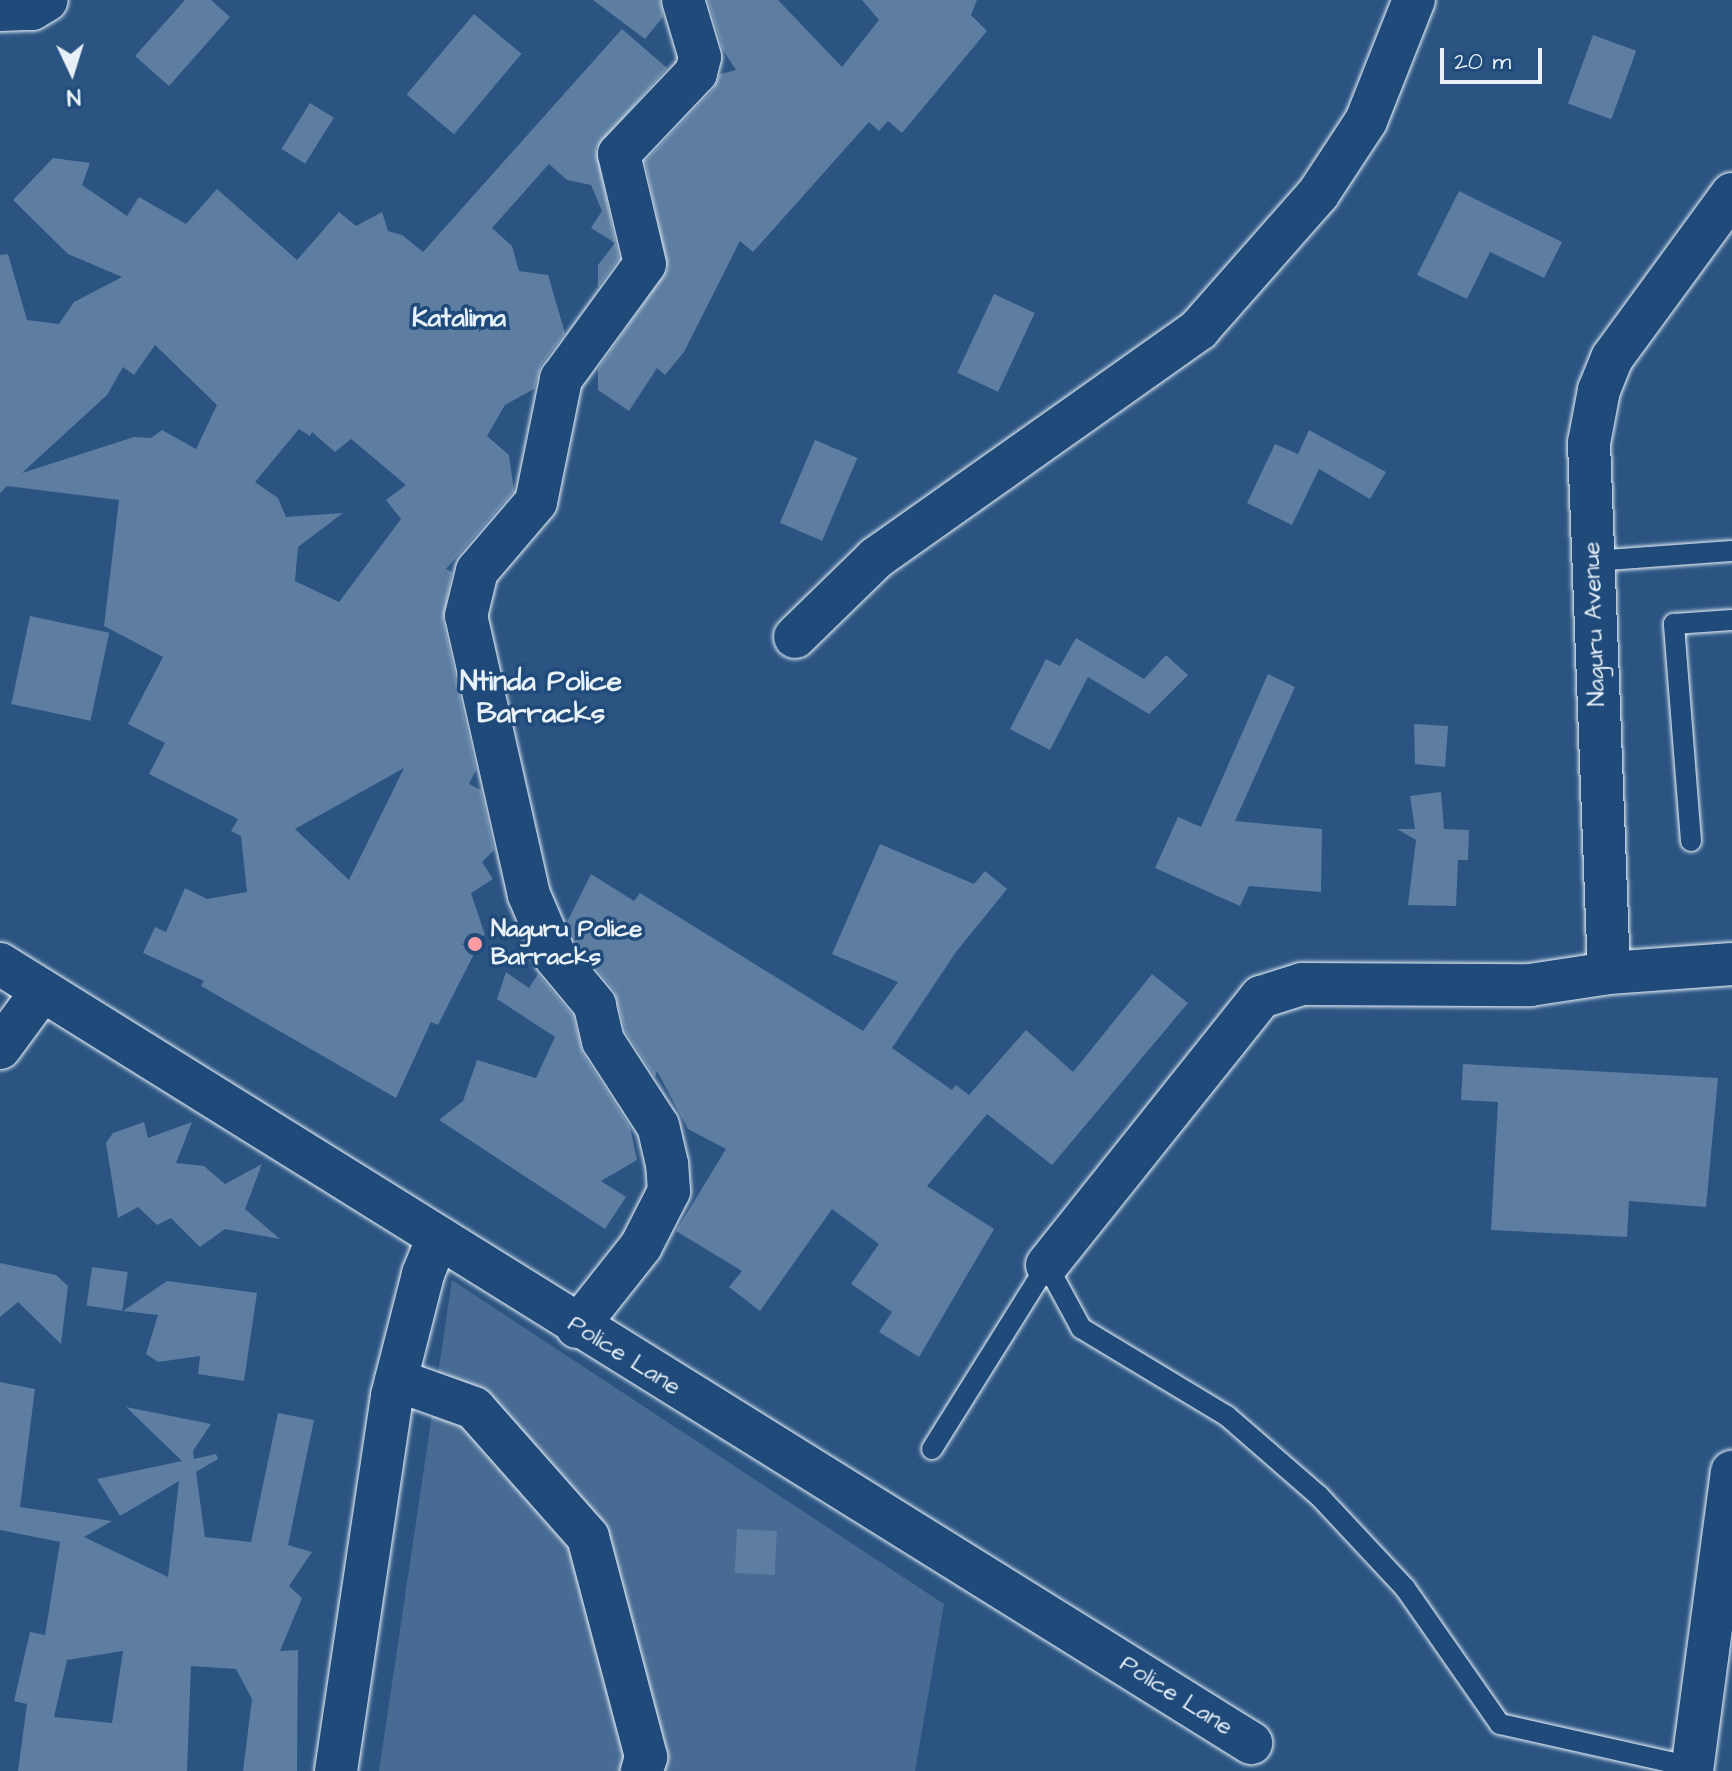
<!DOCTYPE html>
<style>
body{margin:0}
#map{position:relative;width:1732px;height:1771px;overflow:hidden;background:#2b5482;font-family:"Architects Daughter",sans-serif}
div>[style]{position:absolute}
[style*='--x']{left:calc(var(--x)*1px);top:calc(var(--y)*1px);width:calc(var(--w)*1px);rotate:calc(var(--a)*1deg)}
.green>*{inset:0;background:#476b93}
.building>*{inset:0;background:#5d7da1;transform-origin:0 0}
.roads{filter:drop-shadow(0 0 2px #e8f1f8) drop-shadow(0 0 2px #e8f1f8)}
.lane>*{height:20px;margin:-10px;padding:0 10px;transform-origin:10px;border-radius:10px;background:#1f4a7a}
.street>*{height:42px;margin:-21px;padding:0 21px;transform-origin:21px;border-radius:21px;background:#1f4a7a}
.dots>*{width:22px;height:22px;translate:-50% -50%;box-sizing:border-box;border:4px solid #1f4a7a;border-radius:50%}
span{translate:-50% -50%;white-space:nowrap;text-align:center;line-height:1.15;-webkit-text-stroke:7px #1f4a7a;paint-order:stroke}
.street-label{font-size:24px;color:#e8f1f8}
.poi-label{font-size:24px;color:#e8f1f8;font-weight:700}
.left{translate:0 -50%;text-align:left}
.neighbourhood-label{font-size:26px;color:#e8f1f8;font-weight:700}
.quarter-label{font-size:28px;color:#e8f1f8;font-weight:700}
.north{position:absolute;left:32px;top:32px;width:80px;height:80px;-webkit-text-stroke:6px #1f4a7a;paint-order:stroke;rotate:176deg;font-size:22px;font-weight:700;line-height:32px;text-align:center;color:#e8f1f8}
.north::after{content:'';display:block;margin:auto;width:28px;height:36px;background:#e8f1f8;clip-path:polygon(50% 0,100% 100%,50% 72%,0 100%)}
.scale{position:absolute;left:1440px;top:48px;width:102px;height:36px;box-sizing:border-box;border:4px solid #e8f1f8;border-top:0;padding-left:10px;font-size:24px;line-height:28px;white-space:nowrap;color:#e8f1f8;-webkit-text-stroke:6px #1f4a7a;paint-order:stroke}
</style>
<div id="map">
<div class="green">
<div style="clip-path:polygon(452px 1280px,944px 1604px,915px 1771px,379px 1771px)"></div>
</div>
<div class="building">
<div style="clip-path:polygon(185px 0,211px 0,230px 17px,169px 86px,135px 56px)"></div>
<div style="clip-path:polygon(593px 0,660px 0,663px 17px,645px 39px)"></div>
<div style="clip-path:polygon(708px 0,778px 0,842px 67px,879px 20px,862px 0,977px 0,971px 15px,987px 31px,902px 133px,888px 121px,879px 131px,869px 122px,753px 252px,740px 241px,684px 352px,665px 375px,657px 368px,629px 411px,598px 390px,598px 369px,668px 269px,645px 161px,713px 90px,720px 74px,736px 70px,723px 50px)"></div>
<div style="left:474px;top:14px;width:62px;height:105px;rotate:40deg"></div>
<div style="clip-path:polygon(evenodd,622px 29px,667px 68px,596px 148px,619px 259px,598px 287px,598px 265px,615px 243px,591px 228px,602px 211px,591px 185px,567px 180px,549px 164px,492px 228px,512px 246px,519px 271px,548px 275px,565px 333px,541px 365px,534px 389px,505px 405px,487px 436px,509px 455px,514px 491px,446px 569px,452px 572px,443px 621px,476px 770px,469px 784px,481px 790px,494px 850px,482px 862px,493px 879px,471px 893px,485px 935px,462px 944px,475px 952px,438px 1025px,431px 1022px,396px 1098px,201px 986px,204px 981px,143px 953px,155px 927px,166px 932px,185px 888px,207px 899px,247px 892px,241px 836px,231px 831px,238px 819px,149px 774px,165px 743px,128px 724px,163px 657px,104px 626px,119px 500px,7px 486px,0 493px,0 255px,8px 254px,27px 320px,59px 324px,74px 302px,122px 277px,68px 254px,13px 200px,53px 158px,90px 163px,82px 185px,127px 216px,139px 197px,186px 224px,217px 189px,297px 260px,339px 212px,356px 226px,382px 212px,388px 231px,402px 235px,423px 252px,622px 29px,155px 345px,217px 405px,196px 449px,162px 430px,151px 438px,134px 437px,22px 473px,107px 395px,123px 367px,134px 375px,155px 345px,622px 29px,299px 429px,310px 436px,312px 432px,335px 452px,351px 439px,406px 485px,386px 500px,401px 519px,339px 602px,295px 581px,298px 547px,343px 513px,286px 517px,278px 498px,255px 482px,299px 429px,622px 29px,404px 768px,349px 880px,295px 829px,404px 768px)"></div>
<div style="left:1593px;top:35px;width:46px;height:73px;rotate:20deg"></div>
<div style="left:310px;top:103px;width:28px;height:54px;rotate:32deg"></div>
<div style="clip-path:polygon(1459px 191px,1562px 242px,1544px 278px,1490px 252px,1467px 299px,1417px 275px)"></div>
<div style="left:994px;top:294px;width:45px;height:87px;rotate:25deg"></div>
<div style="clip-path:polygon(1309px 430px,1386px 472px,1370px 499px,1319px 469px,1292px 525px,1247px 503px,1275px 444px,1298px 454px)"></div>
<div style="left:815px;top:440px;width:46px;height:90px;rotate:23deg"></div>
<div style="left:30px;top:616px;width:81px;height:90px;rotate:12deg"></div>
<div style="clip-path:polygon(1076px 638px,1144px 679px,1166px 655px,1188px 675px,1149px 714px,1088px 677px,1050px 750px,1010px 729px,1046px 659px,1060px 666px)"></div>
<div style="clip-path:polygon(1268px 674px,1295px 687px,1235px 821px,1322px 829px,1321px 892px,1249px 886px,1240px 906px,1155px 868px,1178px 817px,1201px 827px)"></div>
<div style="clip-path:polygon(1414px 724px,1448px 726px,1445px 767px,1415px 764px)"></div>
<div style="clip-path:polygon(1441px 792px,1444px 829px,1469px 830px,1468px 860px,1458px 860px,1456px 906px,1408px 905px,1416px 840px,1397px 829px,1415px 829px,1410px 796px)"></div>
<div style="clip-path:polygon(880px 844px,974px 884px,985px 871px,1007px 889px,956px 952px,892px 1048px,952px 1090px,956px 1085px,969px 1095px,1026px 1030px,1073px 1072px,1152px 974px,1188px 1003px,1052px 1165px,987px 1114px,927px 1186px,994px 1229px,919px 1357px,879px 1332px,892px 1312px,851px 1284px,879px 1244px,832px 1209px,760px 1311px,729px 1287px,742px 1271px,676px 1231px,726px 1149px,688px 1129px,657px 1071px,655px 1077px,626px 1032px,614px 990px,577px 945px,567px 922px,591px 874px,634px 901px,640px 893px,863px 1031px,898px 982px,832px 954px)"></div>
<div style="clip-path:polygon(506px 972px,529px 988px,538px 974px,573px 1016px,583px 1054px,630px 1127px,637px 1160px,601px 1181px,626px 1197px,605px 1229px,439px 1120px,463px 1101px,477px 1060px,536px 1078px,555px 1037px,497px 999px)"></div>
<div style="clip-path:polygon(1463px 1064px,1718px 1078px,1706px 1207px,1629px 1201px,1627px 1237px,1491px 1230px,1498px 1102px,1461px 1100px)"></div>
<div style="clip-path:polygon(144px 1122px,148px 1138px,192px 1122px,176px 1163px,204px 1166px,225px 1184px,262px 1164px,245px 1209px,280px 1239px,225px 1229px,200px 1247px,171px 1218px,157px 1225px,138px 1207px,118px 1218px,106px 1143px,113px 1133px)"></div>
<div style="clip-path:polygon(0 1263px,56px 1275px,68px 1286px,61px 1344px,18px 1302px,0 1317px)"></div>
<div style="left:92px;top:1267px;width:36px;height:39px;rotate:8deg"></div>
<div style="clip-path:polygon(167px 1281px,257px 1293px,244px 1381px,198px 1374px,200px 1356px,158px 1362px,146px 1354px,158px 1315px,123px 1311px)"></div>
<div style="clip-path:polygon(evenodd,0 1382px,35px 1389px,20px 1507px,112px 1521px,84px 1537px,168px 1577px,179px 1481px,120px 1516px,97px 1479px,182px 1461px,126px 1407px,211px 1424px,193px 1451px,194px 1459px,216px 1454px,218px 1459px,196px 1472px,205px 1537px,251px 1542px,278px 1413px,314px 1420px,288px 1545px,312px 1552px,289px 1586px,302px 1598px,280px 1651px,298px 1650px,297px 1771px,243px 1771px,252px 1699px,236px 1669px,191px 1666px,187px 1771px,18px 1771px,27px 1704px,14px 1701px,30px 1632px,45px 1635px,60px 1542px,0 1530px,0 1382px,123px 1651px,112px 1723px,54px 1717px,67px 1660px,123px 1651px)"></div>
<div style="left:737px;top:1529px;width:40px;height:44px;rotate:3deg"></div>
</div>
<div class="roads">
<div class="lane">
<div style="--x:1593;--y:561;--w:139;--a:-4.1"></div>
<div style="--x:1691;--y:841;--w:218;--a:-94.5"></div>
<div style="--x:1674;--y:624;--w:58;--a:-3.9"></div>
<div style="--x:1047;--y:1265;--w:72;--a:61.6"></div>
<div style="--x:1081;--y:1328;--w:170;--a:31.1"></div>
<div style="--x:1227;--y:1416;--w:122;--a:41"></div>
<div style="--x:1319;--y:1496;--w:126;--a:46.9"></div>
<div style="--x:1405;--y:1588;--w:166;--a:55.1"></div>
<div style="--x:1500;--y:1724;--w:197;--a:12.6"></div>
<div style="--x:932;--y:1449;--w:217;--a:-58"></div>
</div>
<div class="street">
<div style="--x:0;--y:10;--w:32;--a:-2"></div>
<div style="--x:32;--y:9;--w:17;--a:-31"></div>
<div style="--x:1732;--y:194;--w:203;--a:126.2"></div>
<div style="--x:1612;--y:358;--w:35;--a:112"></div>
<div style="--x:1599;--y:390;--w:54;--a:100.7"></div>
<div style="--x:1589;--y:443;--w:530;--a:87.84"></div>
<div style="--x:1609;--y:973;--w:123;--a:-4.2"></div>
<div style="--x:795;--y:637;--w:113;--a:-44.3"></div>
<div style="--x:876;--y:558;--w:396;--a:-35.3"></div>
<div style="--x:1199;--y:329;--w:180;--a:-48.6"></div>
<div style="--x:1318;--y:194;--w:87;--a:-56.7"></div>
<div style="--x:1366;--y:121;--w:130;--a:-68.4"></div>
<div style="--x:0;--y:964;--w:1474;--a:31.91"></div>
<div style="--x:0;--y:1048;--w:71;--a:-53.6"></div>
<div style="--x:1047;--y:1265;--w:343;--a:-51.4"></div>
<div style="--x:1261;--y:997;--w:43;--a:-17.6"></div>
<div style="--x:1302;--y:984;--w:228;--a:0.3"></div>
<div style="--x:1530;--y:985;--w:80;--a:-8.6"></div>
<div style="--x:577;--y:1327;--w:103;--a:-51.7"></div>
<div style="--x:641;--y:1246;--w:62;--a:-63"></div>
<div style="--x:669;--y:1191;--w:27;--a:-94"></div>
<div style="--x:667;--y:1164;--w:39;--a:-103"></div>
<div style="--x:658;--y:1126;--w:101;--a:-122.9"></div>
<div style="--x:603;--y:1041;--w:37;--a:-103"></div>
<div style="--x:595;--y:1005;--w:61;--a:-129.7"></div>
<div style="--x:556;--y:958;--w:69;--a:-113.2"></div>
<div style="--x:529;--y:895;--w:286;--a:-102.7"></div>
<div style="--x:466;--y:616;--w:46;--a:-76.3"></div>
<div style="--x:477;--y:571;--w:91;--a:-49.5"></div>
<div style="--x:536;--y:502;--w:126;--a:-78.5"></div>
<div style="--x:561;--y:379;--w:142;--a:-53.9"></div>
<div style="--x:645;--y:264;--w:113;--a:-103.3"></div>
<div style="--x:619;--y:154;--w:112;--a:-46.5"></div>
<div style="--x:696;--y:73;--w:16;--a:-76"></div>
<div style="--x:700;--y:57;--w:59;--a:-106.6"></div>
<div style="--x:396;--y:1380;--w:83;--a:19.7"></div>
<div style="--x:474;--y:1408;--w:172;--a:48.5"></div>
<div style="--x:588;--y:1537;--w:228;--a:75.2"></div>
<div style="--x:646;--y:1757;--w:15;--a:106"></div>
<div style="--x:336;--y:1771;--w:379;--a:-81.5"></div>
<div style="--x:392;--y:1396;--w:126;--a:-75.7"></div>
<div style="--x:423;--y:1274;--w:40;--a:-68"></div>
<div style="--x:1692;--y:1771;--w:302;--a:-82.4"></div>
</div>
</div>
<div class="dots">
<div style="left:475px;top:944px;background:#ff9aa2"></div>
</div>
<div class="street-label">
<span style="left:1595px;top:624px;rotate:-92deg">Naguru Avenue</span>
<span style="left:624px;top:1356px;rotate:32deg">Police Lane</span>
<span style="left:1176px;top:1696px;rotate:32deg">Police Lane</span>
</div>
<div class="poi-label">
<span class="left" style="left:491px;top:944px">Naguru Police<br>Barracks</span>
</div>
<div class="neighbourhood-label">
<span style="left:459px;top:319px">Katalima</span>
</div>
<div class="quarter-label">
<span style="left:541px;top:698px">Ntinda Police<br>Barracks</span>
</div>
<div class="north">N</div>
<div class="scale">20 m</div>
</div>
